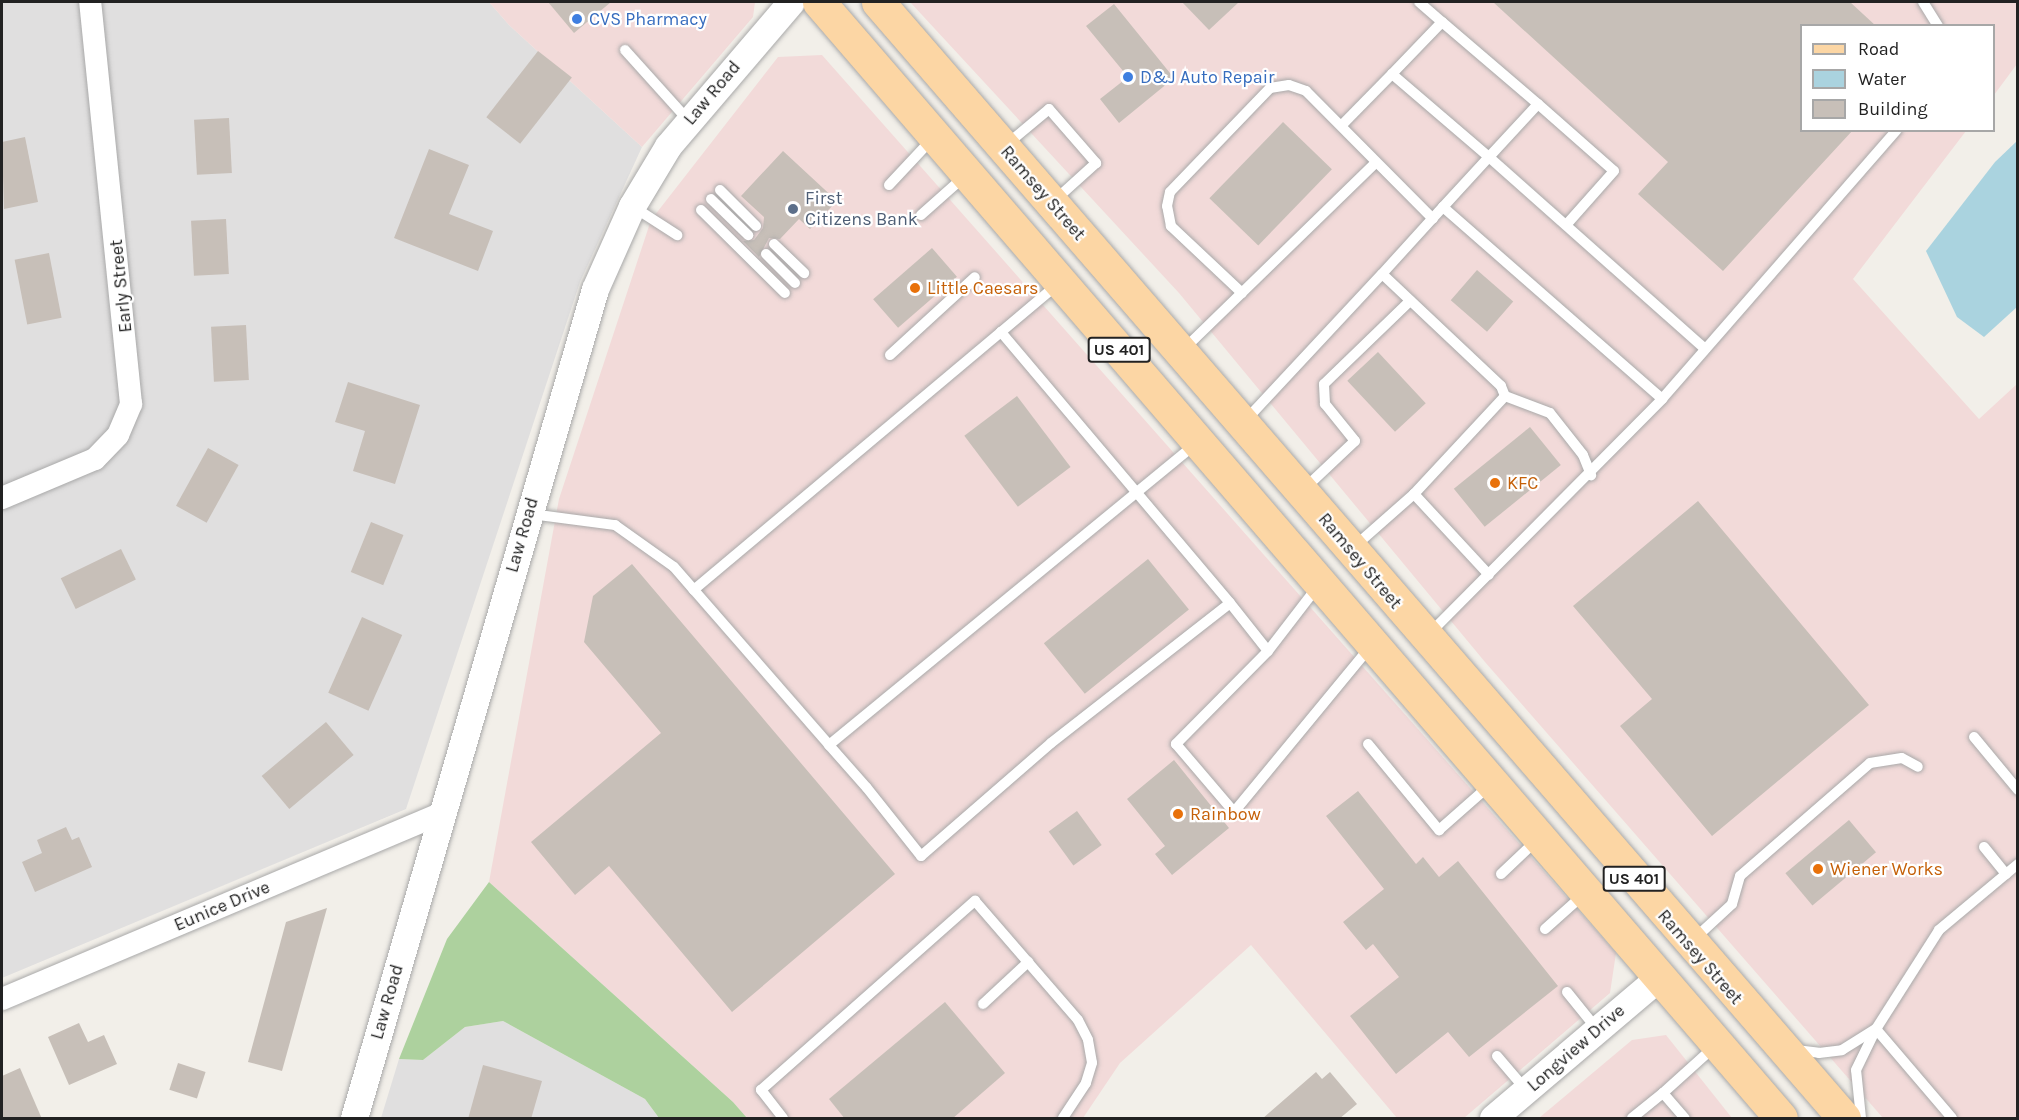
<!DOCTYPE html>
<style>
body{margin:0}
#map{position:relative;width:2019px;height:1120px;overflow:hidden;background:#f2efe9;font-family:Karla,sans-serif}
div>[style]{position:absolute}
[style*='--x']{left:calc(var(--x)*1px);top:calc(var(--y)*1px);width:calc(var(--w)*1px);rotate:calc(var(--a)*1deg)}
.residential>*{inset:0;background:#e0dfdf}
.commercial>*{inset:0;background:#f2dad9}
.forest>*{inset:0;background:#add19e}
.water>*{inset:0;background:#aad3df}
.building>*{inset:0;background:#c7bfb8;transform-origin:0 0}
.roads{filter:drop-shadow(0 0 2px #a9a9a9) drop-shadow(0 0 2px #a9a9a9)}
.service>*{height:10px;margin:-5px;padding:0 5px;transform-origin:5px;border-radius:5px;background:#fff}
.minor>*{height:22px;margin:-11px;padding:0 11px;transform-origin:11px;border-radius:11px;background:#fff}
.tertiary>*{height:27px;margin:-13.5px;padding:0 13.5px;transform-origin:13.5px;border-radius:13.5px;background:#fff}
.primary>*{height:33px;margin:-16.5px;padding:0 16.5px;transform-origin:16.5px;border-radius:16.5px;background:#fcd6a4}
.dots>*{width:16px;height:16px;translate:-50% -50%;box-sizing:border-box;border:3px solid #fff;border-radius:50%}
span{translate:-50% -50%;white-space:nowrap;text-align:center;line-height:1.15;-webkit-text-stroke:4.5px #fff;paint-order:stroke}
.shield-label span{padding:2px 4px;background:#fff;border:2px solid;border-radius:4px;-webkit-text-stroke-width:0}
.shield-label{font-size:16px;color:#222;font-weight:700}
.shop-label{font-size:18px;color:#366cbe}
.left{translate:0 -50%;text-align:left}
.street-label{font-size:18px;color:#222}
.service-label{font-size:18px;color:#4e5e75}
.food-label{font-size:18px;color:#c56008}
.frame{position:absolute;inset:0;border:3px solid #222;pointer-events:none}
.legend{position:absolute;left:1800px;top:24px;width:195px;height:108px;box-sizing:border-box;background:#fff;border:2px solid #a7a7a7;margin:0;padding:8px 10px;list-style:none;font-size:18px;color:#222}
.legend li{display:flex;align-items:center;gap:12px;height:30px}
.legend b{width:30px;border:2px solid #a7a7a7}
</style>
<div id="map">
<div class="residential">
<div style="clip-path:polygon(2px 2px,489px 2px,509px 25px,642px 147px,580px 282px,406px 809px,2px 978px)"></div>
<div style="clip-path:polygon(503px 1021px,645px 1099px,659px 1118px,381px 1118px,399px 1059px,423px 1060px,465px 1027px)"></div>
</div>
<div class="commercial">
<div style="clip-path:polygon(489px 2px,755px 2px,753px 17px,642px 147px,509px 25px)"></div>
<div style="clip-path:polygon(910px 2px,2017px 2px,2017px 64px,1994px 95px,1994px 26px,1802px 26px,1802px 130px,1966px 131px,1853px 279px,1979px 419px,2017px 384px,2017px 1118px,1883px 1118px,1485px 662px,1179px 293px)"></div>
<div style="clip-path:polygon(822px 55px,1616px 953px,1610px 993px,1464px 1118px,1397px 1118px,1251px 945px,1120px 1063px,1083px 1118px,747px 1118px,733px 1102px,489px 882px,559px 499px,651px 220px,778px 57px)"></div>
<div style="clip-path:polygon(1666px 1035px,1732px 1118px,1539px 1118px,1632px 1040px)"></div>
</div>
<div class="forest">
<div style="clip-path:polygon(489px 882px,733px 1102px,747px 1118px,659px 1118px,645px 1099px,503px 1021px,465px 1027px,423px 1060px,399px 1059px,447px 939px)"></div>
</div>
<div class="water">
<div style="clip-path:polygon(2017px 141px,2017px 307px,1984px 337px,1957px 317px,1926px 251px,1995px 162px)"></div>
</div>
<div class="building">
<div style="clip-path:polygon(548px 2px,611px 2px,574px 33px)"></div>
<div style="clip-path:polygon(1182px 2px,1239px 2px,1209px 30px)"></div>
<div style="clip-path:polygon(1493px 2px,1850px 2px,1876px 26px,1802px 26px,1802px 130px,1853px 130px,1723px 271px,1638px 194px,1668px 162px)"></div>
<div style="clip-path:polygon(1114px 4px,1174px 78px,1119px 123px,1100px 99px,1128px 77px,1086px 26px)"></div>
<div style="left:538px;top:51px;width:43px;height:84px;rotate:38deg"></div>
<div style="left:229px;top:118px;width:55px;height:35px;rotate:87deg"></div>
<div style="left:1283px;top:122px;width:68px;height:106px;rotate:44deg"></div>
<div style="clip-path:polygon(25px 137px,38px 202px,4px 209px,2px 142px)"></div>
<div style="clip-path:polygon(429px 149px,469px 165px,449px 214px,493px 231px,478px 271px,394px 238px)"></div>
<div style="clip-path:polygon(783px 151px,837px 201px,810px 229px,799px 219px,780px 239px,769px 238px,759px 257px,743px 241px,754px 240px,763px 228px,764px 217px,741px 196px)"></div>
<div style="left:226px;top:219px;width:55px;height:35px;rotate:87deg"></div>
<div style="left:932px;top:248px;width:38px;height:78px;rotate:49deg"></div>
<div style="left:49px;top:253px;width:66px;height:35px;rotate:79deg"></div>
<div style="left:1477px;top:270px;width:48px;height:40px;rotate:41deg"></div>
<div style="left:246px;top:325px;width:55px;height:35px;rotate:87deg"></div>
<div style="left:1378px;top:352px;width:70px;height:42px;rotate:47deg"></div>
<div style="clip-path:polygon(348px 382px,420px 405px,395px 484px,353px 471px,365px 431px,335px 422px)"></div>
<div style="left:1017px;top:396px;width:89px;height:66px;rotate:53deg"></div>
<div style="left:1530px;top:427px;width:49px;height:98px;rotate:51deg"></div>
<div style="left:208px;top:448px;width:35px;height:66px;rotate:29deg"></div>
<div style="clip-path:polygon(1698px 501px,1869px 705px,1712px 836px,1620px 726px,1652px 699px,1573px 606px)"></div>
<div style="left:371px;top:522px;width:35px;height:54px;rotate:22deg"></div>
<div style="left:121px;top:549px;width:34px;height:67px;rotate:64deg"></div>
<div style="left:1148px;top:559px;width:65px;height:134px;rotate:51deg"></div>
<div style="clip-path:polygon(632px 564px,895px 874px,732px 1012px,609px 866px,575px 895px,531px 842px,661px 733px,584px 642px,593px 596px)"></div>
<div style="left:362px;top:617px;width:44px;height:83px;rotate:24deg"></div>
<div style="left:326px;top:722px;width:43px;height:84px;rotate:50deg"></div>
<div style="clip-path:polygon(1174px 760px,1229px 828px,1172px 875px,1155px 854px,1165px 846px,1127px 799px)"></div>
<div style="clip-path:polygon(1358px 791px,1416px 864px,1423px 857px,1439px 877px,1458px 861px,1558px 986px,1469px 1057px,1448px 1032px,1396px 1074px,1350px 1016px,1399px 977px,1373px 944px,1366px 950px,1343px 922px,1384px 889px,1326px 816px)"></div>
<div style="left:1077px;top:811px;width:42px;height:35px;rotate:54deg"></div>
<div style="left:1849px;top:820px;width:42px;height:83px;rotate:50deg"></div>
<div style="clip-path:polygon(66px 827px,72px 840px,79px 837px,92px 867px,35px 892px,22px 862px,42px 853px,37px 840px)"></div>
<div style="clip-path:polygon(327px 908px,282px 1071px,248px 1062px,286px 922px)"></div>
<div style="clip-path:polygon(945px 1002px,1005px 1073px,952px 1119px,845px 1119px,829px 1099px)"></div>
<div style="clip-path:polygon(79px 1023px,88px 1042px,104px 1035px,117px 1064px,69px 1085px,48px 1037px)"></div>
<div style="left:178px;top:1063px;width:29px;height:28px;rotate:18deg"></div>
<div style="clip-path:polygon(483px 1065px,542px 1081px,531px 1119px,468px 1119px)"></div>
<div style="clip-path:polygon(20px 1068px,42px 1119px,2px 1119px,2px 1076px)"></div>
<div style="clip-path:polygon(1316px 1072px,1322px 1079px,1330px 1072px,1357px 1104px,1339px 1119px,1262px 1119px)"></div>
</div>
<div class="roads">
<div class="service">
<div style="--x:1419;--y:2;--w:30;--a:41"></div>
<div style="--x:1923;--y:2;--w:28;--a:58"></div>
<div style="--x:625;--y:50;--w:94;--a:48"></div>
<div style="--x:1538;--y:104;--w:101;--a:41.4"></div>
<div style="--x:1614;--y:171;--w:72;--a:131.6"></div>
<div style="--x:1342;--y:125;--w:71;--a:-45.6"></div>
<div style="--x:1006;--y:145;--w:56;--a:-39.9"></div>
<div style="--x:1049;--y:109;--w:72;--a:49"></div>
<div style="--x:1096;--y:163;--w:55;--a:137.9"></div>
<div style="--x:889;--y:185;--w:63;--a:-46.9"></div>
<div style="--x:720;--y:190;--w:51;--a:45"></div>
<div style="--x:711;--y:199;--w:52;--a:44.2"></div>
<div style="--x:632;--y:206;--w:54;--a:32.8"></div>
<div style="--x:1443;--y:207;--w:291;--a:41.2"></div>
<div style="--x:701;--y:210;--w:118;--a:44.7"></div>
<div style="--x:921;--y:215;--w:59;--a:-41.6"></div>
<div style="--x:774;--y:244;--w:42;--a:44"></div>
<div style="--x:766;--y:254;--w:41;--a:45"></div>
<div style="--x:1242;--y:293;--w:98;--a:-136.7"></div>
<div style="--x:1171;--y:226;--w:20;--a:-101"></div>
<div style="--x:1167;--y:206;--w:14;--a:-78"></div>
<div style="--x:1170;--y:192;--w:144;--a:-46.1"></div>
<div style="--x:1270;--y:88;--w:19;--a:-9"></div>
<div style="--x:1289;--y:85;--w:18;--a:19"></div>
<div style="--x:1306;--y:91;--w:180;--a:45.2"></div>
<div style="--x:1001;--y:332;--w:75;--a:-40.1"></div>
<div style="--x:1183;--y:350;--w:267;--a:-44.2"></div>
<div style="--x:890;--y:355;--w:115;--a:-42.5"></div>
<div style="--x:1505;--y:396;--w:48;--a:20.7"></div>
<div style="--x:1550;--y:413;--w:53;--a:51.8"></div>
<div style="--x:1583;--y:455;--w:22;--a:68"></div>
<div style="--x:1244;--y:422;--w:202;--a:-47"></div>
<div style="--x:1382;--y:274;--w:91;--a:-47.7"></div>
<div style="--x:1443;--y:207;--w:68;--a:-47.4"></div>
<div style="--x:1489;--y:157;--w:72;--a:-47.2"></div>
<div style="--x:1538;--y:104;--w:126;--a:-139.5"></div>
<div style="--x:1442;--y:22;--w:72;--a:133.9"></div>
<div style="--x:1392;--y:74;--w:128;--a:40.6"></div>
<div style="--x:1489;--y:157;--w:289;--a:41.6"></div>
<div style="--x:1304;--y:489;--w:70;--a:-43.3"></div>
<div style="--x:1355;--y:441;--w:48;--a:-129"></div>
<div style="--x:1325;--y:404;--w:20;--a:-93"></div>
<div style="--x:1324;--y:384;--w:120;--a:-44"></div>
<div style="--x:1414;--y:494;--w:110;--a:47.2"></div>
<div style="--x:531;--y:514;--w:85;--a:7.5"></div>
<div style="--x:615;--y:525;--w:72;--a:35.4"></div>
<div style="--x:674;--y:567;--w:30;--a:49"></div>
<div style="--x:694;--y:590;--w:206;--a:48.9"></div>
<div style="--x:829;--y:745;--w:57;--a:48.5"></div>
<div style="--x:867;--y:788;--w:87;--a:51.5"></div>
<div style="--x:921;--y:856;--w:172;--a:-41"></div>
<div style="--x:1051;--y:743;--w:227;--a:-38"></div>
<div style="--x:1230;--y:603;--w:355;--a:-130.2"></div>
<div style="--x:1001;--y:332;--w:401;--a:140"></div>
<div style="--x:1355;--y:546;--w:79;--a:-41.4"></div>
<div style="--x:1414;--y:494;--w:134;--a:-47.1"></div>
<div style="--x:1505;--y:396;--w:11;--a:-112"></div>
<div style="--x:1501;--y:386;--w:163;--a:-136.7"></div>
<div style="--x:1318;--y:586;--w:82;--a:127.6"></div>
<div style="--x:1268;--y:651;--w:131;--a:134.7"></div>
<div style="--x:1176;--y:744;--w:89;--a:49.5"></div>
<div style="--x:1234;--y:812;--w:214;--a:-50.5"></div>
<div style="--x:1230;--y:603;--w:61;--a:51.6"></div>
<div style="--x:1430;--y:633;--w:330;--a:-45.2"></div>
<div style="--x:1662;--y:399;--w:357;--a:-48.9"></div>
<div style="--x:1974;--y:737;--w:69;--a:50.3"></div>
<div style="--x:1368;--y:744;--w:112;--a:50.5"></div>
<div style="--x:1439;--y:830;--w:68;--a:-41.4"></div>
<div style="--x:829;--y:745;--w:475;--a:-39.4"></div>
<div style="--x:1984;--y:847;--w:35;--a:51"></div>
<div style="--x:1501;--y:874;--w:51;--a:-43.4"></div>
<div style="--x:1545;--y:929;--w:51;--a:-41.8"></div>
<div style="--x:1693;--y:940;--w:53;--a:-42.7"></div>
<div style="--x:1732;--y:904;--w:29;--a:-74"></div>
<div style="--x:1740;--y:876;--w:172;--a:-41"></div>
<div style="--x:1870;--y:763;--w:32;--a:-9"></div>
<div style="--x:1902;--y:758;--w:18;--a:29"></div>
<div style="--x:1567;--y:992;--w:48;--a:51"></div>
<div style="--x:983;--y:1004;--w:62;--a:-43"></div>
<div style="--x:1876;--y:1029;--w:117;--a:49.5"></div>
<div style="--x:1796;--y:1050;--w:23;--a:7"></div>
<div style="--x:1819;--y:1053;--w:23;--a:-7"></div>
<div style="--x:1842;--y:1050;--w:40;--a:-32"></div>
<div style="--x:1497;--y:1056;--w:45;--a:49.5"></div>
<div style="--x:1663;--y:1093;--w:69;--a:-42"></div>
<div style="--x:783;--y:1118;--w:36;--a:-128"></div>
<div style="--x:761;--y:1090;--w:286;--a:-41.5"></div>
<div style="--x:975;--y:901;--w:157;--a:49.1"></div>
<div style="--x:1078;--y:1020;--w:22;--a:63"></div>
<div style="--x:1088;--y:1040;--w:23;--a:80"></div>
<div style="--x:1092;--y:1063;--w:21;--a:107"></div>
<div style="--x:1086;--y:1083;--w:42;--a:123.3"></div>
<div style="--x:1632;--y:1118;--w:40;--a:-39"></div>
<div style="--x:1663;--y:1093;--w:33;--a:49"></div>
<div style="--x:1861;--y:1118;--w:48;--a:-95.9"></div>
<div style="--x:1856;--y:1070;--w:46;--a:-64"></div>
<div style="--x:1876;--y:1029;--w:117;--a:-57.5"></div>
<div style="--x:1939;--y:930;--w:103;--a:-39.9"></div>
</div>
<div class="minor">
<div style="--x:2;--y:498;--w:101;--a:-22.8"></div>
<div style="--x:95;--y:459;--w:33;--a:-46"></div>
<div style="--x:118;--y:435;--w:34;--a:-67"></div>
<div style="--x:131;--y:404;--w:404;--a:-95.8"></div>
<div style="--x:2;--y:999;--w:478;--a:-22.9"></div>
</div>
<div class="tertiary">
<div style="--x:354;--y:1118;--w:863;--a:-73.79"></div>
<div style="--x:595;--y:289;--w:91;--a:-66"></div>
<div style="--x:632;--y:206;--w:70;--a:-59"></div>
<div style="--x:668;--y:146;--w:189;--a:-49.5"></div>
<div style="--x:1493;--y:1118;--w:218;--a:-40.3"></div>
</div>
<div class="primary">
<div style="--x:819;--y:2;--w:1473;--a:49.24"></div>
<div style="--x:878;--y:2;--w:1476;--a:49.12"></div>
</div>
</div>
<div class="dots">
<div style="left:577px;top:19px;background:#3f7fe0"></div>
<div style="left:1128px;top:77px;background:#3f7fe0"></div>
<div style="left:793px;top:209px;background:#5c6f8a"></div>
<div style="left:915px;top:288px;background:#e8710a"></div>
<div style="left:1495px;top:483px;background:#e8710a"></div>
<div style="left:1178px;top:814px;background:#e8710a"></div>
<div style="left:1818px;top:869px;background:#e8710a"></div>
</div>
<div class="shield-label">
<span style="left:1119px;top:350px">US 401</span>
<span style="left:1634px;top:879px">US 401</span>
</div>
<div class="shop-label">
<span class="left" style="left:589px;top:19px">CVS Pharmacy</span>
<span class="left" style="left:1140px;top:77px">D&amp;J Auto Repair</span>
</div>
<div class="street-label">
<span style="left:712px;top:93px;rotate:-50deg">Law Road</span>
<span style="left:1043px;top:193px;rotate:49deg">Ramsey Street</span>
<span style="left:121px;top:286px;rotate:-96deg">Early Street</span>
<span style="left:522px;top:535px;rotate:-74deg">Law Road</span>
<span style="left:1360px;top:561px;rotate:50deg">Ramsey Street</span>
<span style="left:222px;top:906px;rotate:-23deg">Eunice Drive</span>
<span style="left:1700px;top:957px;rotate:49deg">Ramsey Street</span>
<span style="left:387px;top:1002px;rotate:-74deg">Law Road</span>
<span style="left:1576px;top:1048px;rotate:-41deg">Longview Drive</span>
</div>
<div class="service-label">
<span class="left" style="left:805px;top:209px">First<br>Citizens Bank</span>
</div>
<div class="food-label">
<span class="left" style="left:927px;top:288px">Little Caesars</span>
<span class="left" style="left:1507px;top:483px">KFC</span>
<span class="left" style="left:1190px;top:814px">Rainbow</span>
<span class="left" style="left:1830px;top:869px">Wiener Works</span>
</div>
<div class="frame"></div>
<ul class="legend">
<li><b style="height:8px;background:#fcd6a4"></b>Road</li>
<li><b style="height:16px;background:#aad3df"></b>Water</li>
<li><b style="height:16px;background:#c7bfb8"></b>Building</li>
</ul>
</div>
